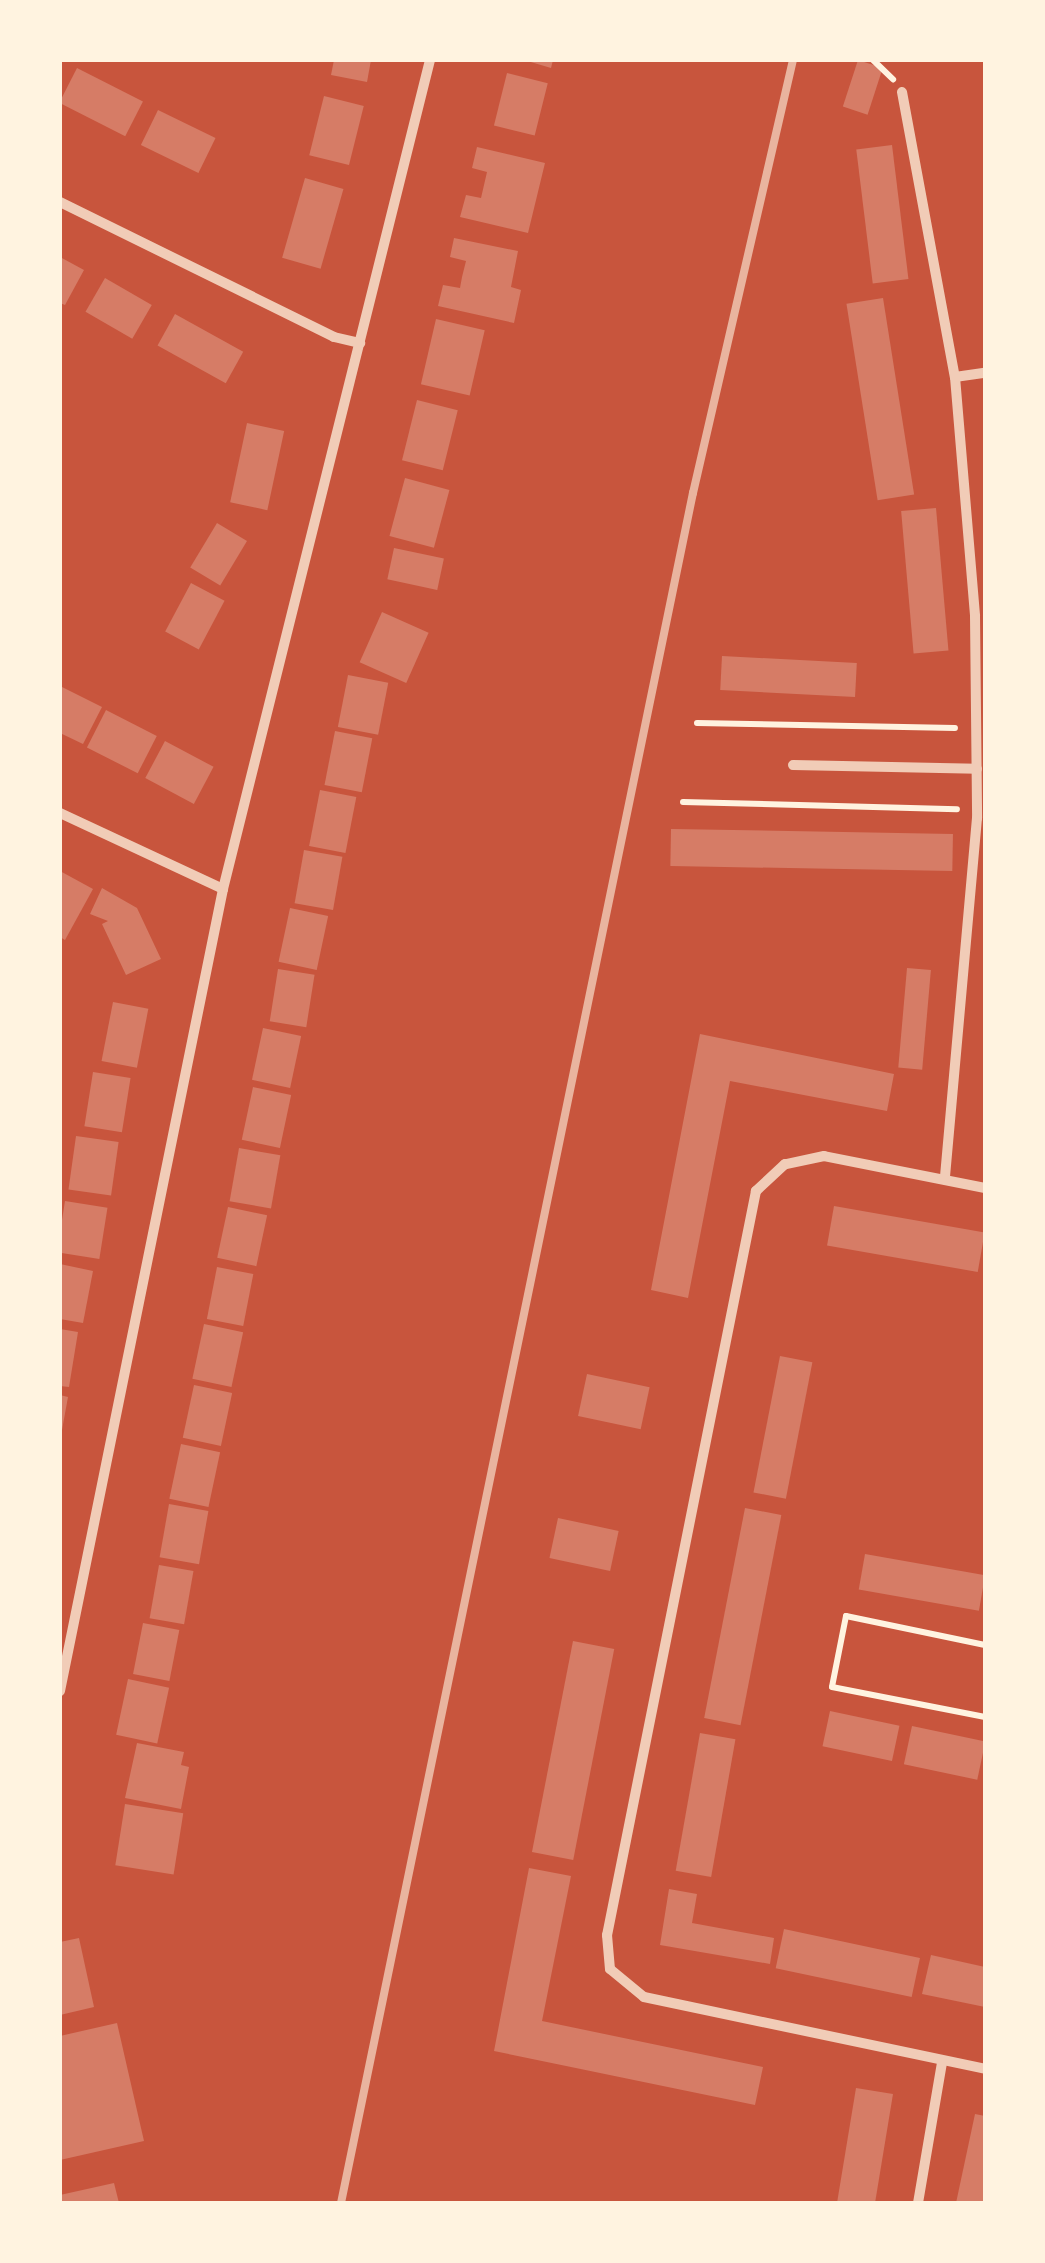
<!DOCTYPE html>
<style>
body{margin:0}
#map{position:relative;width:1045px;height:2263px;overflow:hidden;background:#c8553d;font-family:Helvetica,sans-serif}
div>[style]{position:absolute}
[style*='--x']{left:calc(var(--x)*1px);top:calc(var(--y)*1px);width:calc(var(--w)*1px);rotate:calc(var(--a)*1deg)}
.building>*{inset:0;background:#d67c66;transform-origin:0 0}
.path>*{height:6px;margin:-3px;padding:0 3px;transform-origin:3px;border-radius:3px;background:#fff3e0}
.minor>*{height:10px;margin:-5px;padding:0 5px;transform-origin:5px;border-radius:5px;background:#f1ccb7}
.rail>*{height:8px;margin:-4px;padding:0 4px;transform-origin:4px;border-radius:4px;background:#e9b49f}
span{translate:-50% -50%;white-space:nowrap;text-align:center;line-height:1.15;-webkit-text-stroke:8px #fff3e0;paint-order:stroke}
.frame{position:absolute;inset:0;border:62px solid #fff3e0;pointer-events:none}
</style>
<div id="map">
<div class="building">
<div style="clip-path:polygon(334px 60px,371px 60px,367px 82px,331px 75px)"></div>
<div style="clip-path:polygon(524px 60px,553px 60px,551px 68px)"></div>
<div style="left:858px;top:60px;width:26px;height:49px;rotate:18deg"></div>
<div style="left:77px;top:68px;width:74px;height:39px;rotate:27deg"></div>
<div style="left:507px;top:73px;width:42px;height:54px;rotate:14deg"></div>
<div style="left:324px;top:96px;width:41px;height:61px;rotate:14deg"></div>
<div style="left:158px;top:110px;width:64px;height:39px;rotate:26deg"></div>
<div style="left:892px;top:145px;width:135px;height:36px;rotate:83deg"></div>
<div style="clip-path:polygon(477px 147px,545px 163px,528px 233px,460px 217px,466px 195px,481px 198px,487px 172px,472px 168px)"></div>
<div style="left:305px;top:178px;width:40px;height:83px;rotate:16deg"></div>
<div style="clip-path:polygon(454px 238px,518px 251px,511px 287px,521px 290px,514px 323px,438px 306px,443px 285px,460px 288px,462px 277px,466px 261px,450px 257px)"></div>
<div style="clip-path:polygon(60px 257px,84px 270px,65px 305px,60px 303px)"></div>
<div style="left:105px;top:278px;width:54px;height:39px;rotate:30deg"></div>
<div style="left:883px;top:298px;width:199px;height:37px;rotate:81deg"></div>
<div style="left:175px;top:314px;width:78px;height:36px;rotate:29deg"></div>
<div style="left:436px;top:319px;width:50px;height:67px;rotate:13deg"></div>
<div style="left:417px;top:400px;width:42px;height:62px;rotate:14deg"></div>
<div style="left:247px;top:423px;width:38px;height:81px;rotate:12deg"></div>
<div style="left:405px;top:478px;width:46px;height:60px;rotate:15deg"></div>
<div style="left:936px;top:508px;width:143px;height:35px;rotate:85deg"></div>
<div style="left:217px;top:523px;width:35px;height:52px;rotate:31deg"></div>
<div style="left:394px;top:548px;width:51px;height:32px;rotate:12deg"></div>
<div style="left:191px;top:583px;width:38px;height:55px;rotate:28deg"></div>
<div style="left:382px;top:612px;width:51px;height:55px;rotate:24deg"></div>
<div style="left:722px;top:656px;width:135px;height:34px;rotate:3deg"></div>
<div style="left:348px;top:675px;width:41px;height:53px;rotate:11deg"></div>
<div style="clip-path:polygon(60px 686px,102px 707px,83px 744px,60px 733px)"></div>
<div style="left:106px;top:710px;width:57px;height:42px;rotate:27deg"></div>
<div style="left:335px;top:731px;width:38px;height:55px;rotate:11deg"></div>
<div style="left:165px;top:741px;width:55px;height:42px;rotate:28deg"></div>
<div style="left:320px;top:790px;width:37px;height:57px;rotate:11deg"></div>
<div style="left:671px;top:829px;width:282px;height:37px;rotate:1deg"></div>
<div style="left:304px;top:850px;width:39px;height:54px;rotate:10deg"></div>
<div style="clip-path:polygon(60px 871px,93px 889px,65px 940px,60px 937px)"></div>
<div style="clip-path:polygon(102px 888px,137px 908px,161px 959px,126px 975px,102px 924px,108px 921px,90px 914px)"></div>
<div style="left:290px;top:908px;width:39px;height:55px;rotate:12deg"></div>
<div style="left:907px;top:968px;width:24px;height:100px;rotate:5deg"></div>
<div style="left:278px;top:969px;width:37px;height:53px;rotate:9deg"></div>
<div style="left:113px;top:1002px;width:36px;height:60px;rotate:11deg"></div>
<div style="left:263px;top:1028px;width:39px;height:53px;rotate:12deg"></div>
<div style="clip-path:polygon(700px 1034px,894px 1074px,887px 1111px,730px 1081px,688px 1298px,651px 1290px)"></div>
<div style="left:93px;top:1072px;width:38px;height:55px;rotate:9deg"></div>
<div style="left:253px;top:1087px;width:39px;height:54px;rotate:12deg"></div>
<div style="left:76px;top:1136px;width:43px;height:54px;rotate:8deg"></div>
<div style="left:239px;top:1148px;width:42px;height:54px;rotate:10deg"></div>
<div style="left:65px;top:1201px;width:43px;height:52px;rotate:9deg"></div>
<div style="left:834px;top:1206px;width:153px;height:40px;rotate:10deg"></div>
<div style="left:228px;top:1207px;width:40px;height:52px;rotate:12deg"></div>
<div style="clip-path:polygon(60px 1264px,93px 1271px,83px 1323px,60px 1319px)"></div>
<div style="left:217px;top:1267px;width:37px;height:53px;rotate:11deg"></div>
<div style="left:204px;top:1324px;width:40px;height:56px;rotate:12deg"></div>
<div style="clip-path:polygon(60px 1329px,78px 1332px,69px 1387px,60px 1386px)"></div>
<div style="left:780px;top:1356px;width:33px;height:139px;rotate:11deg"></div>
<div style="left:587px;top:1374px;width:64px;height:43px;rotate:12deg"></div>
<div style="left:194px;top:1385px;width:39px;height:54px;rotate:12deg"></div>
<div style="clip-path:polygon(60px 1395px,68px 1397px,62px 1430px,60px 1430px)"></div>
<div style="left:181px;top:1444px;width:40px;height:56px;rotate:12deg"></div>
<div style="left:169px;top:1504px;width:40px;height:54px;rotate:10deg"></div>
<div style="left:745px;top:1508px;width:37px;height:214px;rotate:11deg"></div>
<div style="left:558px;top:1518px;width:62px;height:41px;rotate:12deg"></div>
<div style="left:865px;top:1554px;width:122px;height:36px;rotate:10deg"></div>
<div style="left:159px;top:1565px;width:35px;height:54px;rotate:10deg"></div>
<div style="left:143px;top:1623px;width:37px;height:52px;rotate:11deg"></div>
<div style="left:573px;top:1641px;width:42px;height:215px;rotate:11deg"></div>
<div style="left:128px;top:1679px;width:42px;height:57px;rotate:12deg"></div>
<div style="left:830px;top:1711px;width:71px;height:36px;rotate:12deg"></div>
<div style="left:912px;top:1726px;width:75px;height:39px;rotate:12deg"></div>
<div style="left:700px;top:1733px;width:36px;height:140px;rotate:10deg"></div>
<div style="clip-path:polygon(137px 1743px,184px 1752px,181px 1765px,189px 1767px,181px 1809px,125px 1798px)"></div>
<div style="left:125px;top:1804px;width:59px;height:62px;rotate:9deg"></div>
<div style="clip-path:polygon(529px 1868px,571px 1876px,542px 2021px,763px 2067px,755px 2105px,494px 2051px)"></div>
<div style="clip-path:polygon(669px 1889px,697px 1894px,692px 1923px,774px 1938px,770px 1964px,660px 1945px)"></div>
<div style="left:784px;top:1929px;width:139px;height:40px;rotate:12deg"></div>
<div style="clip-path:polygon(79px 1938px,94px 2007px,60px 2015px,60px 1942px)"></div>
<div style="clip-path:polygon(931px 1955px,985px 1967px,985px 2007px,922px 1994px)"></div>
<div style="clip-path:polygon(117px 2023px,144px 2141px,60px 2160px,60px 2036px)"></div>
<div style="clip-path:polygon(856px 2088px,893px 2094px,876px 2197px,875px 2203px,837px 2203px)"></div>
<div style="clip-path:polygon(975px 2114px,985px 2116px,985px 2203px,956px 2203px)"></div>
<div style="clip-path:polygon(114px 2183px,119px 2203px,60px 2203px,60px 2195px)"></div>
</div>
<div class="path">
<div style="--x:873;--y:60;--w:28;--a:44"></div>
<div style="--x:697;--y:723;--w:258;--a:1.1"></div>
<div style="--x:683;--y:802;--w:274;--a:1.5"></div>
<div style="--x:985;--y:1645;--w:142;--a:-168.2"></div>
<div style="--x:846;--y:1616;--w:72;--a:101.2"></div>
<div style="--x:832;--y:1687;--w:156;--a:11.1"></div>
</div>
<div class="minor">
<div style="--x:902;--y:92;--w:290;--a:79.5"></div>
<div style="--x:955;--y:377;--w:240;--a:85.2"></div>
<div style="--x:975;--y:616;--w:202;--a:89.4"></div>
<div style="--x:977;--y:818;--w:363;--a:95.1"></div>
<div style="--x:60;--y:202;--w:305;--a:26.2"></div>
<div style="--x:334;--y:337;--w:27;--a:13"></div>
<div style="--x:955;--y:377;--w:30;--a:-8"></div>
<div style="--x:793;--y:765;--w:184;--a:1.2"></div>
<div style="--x:60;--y:813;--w:180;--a:25"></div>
<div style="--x:985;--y:1188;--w:164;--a:-168.8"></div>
<div style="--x:824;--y:1156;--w:40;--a:168"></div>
<div style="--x:785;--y:1164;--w:40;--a:137"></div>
<div style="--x:756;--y:1191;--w:759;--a:101.32"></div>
<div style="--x:607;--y:1935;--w:34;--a:85"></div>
<div style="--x:610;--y:1969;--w:44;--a:39.5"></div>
<div style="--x:644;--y:1997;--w:349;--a:11.9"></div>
<div style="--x:60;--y:1691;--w:818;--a:-78.51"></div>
<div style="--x:223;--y:889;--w:854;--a:-75.98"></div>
<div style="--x:918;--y:2203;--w:143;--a:-80.3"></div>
</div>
<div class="rail">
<div style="--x:341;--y:2203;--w:1746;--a:-78.37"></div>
<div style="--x:693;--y:493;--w:444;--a:-77"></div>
</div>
<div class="frame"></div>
</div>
